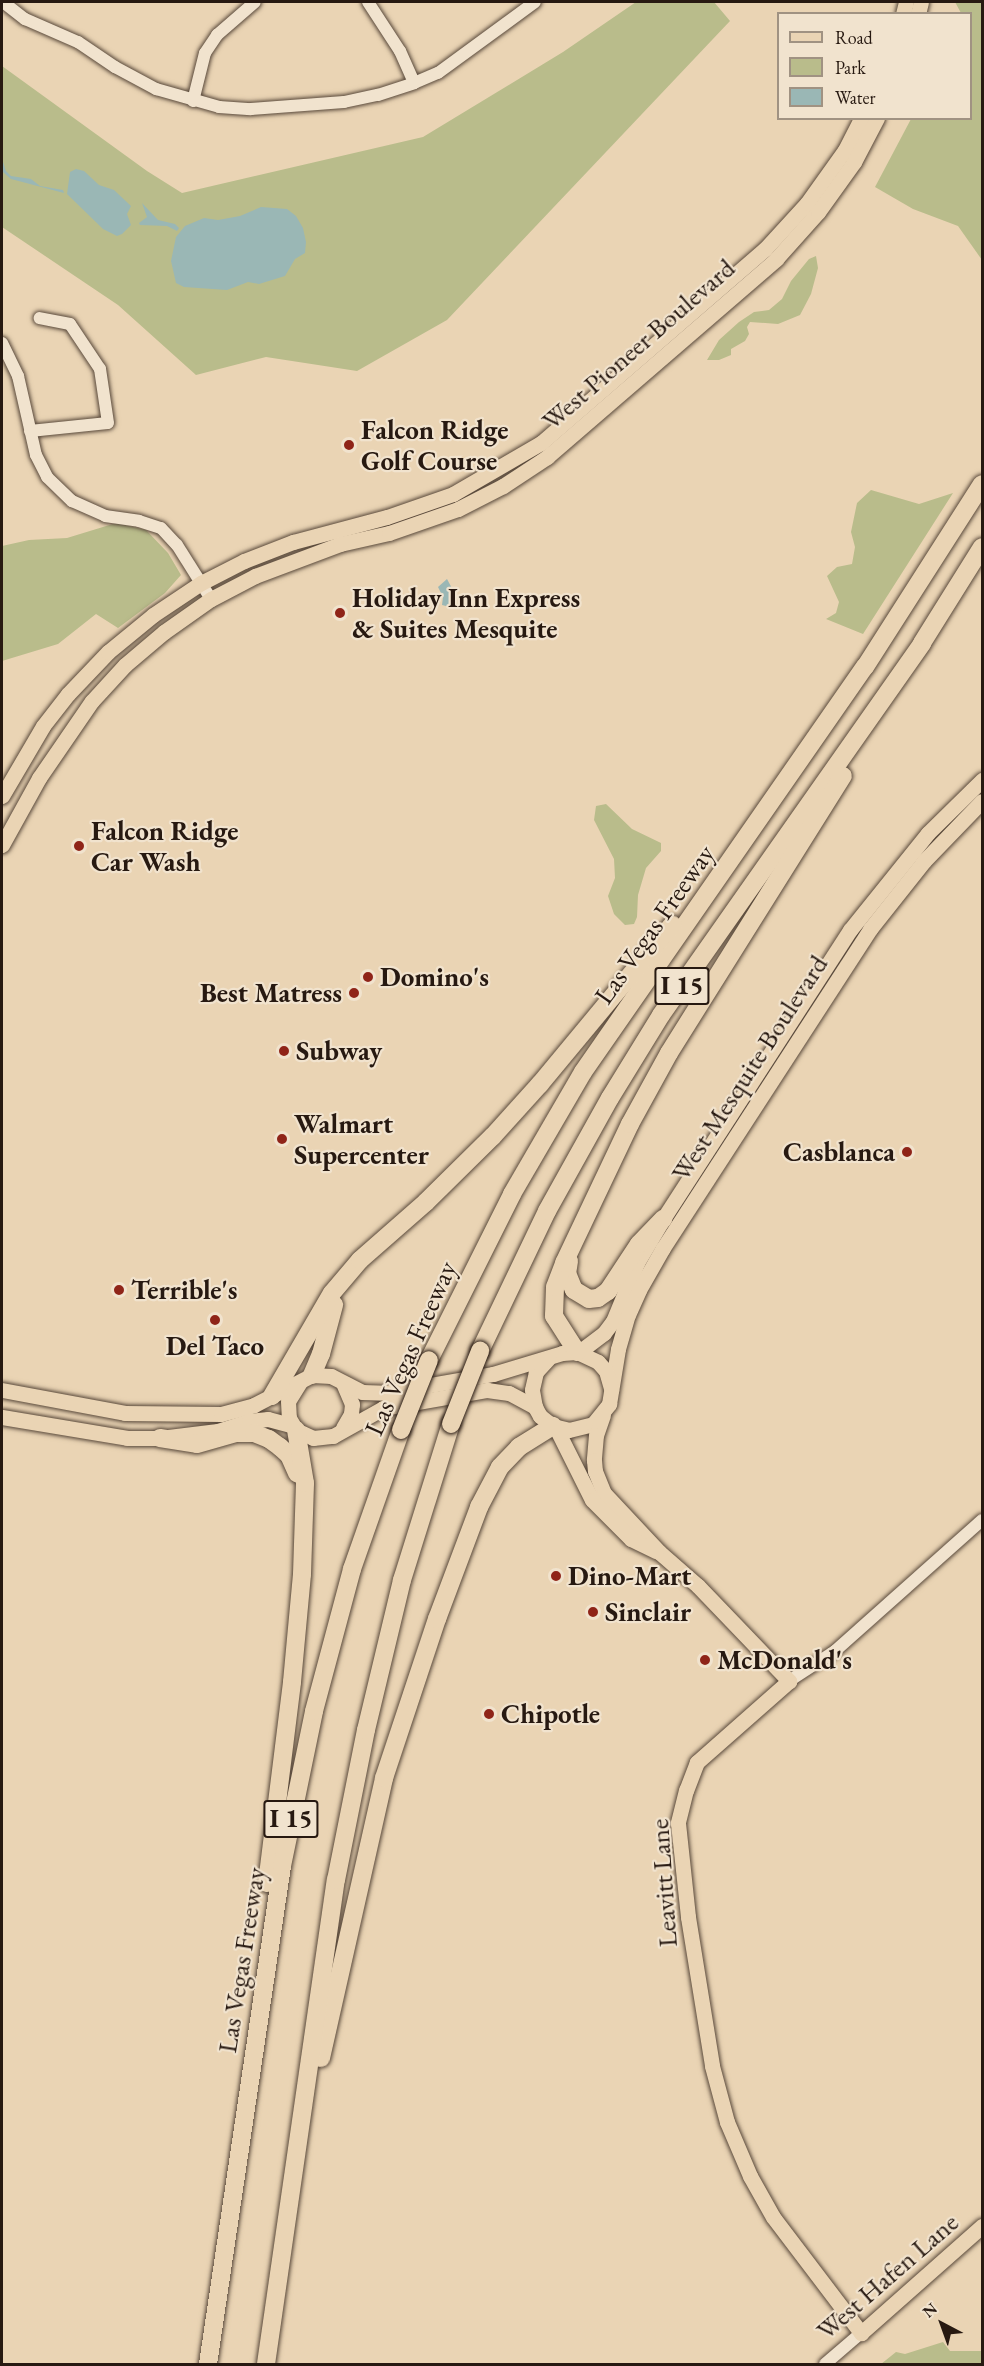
<!DOCTYPE html>
<style>
body{margin:0}
#map{position:relative;width:984px;height:2366px;overflow:hidden;background:#ead4b4;font-family:"EB Garamond",serif}
div>[style]{position:absolute}
[style*='--x']{left:calc(var(--x)*1px);top:calc(var(--y)*1px);width:calc(var(--w)*1px);rotate:calc(var(--a)*1deg)}
.green>*{inset:0;background:#b9bc8b}
.water>*{inset:0;background:#9ab7b5}
.roads{filter:drop-shadow(0 0 2px #58483a) drop-shadow(0 0 2px #58483a)}
.minor>*{height:12px;margin:-6px;padding:0 6px;transform-origin:6px;border-radius:6px;background:#f1e3ce}
.major>*{height:15px;margin:-7.5px;padding:0 7.5px;transform-origin:7.5px;border-radius:7.5px;background:#ead4b4}
.highway>*{height:18px;margin:-9px;padding:0 9px;transform-origin:9px;border-radius:9px;background:#ead4b4}
.bridges{filter:drop-shadow(0 0 2px #271911) drop-shadow(0 0 2px #271911)}
.highway-bridge>*{height:18px;margin:-9px;padding:0 9px;transform-origin:9px;border-radius:9px;background:#ead4b4}
.dots>*{width:16px;height:16px;translate:-50% -50%;box-sizing:border-box;border:3px solid #f1e3ce;border-radius:50%}
span{translate:-50% -50%;white-space:nowrap;text-align:center;line-height:1.15;-webkit-text-stroke:4.5px #f1e3ce;paint-order:stroke}
.shield-label span{padding:2px 4px;background:#f1e3ce;border:2px solid;border-radius:4px;-webkit-text-stroke-width:0}
.shield-label{font-size:26px;color:#271911;font-weight:700}
.street-label{font-size:27px;color:#271911}
.poi-label{font-size:27px;color:#271911;font-weight:700}
.left{translate:0 -50%;text-align:left}
.right{translate:-100% -50%;text-align:right}
.frame{position:absolute;inset:0;border:3px solid #271911;pointer-events:none}
.legend{position:absolute;left:777px;top:12px;width:195px;height:108px;box-sizing:border-box;background:#f1e3ce;border:2px solid #a09282;margin:0;padding:8px 10px;list-style:none;font-size:18px;color:#271911}
.legend li{display:flex;align-items:center;gap:12px;height:30px}
.legend b{width:30px;border:2px solid #a09282}
.north{position:absolute;left:912px;top:2294px;width:60px;height:60px;-webkit-text-stroke:4px #f1e3ce;paint-order:stroke;rotate:319deg;font-size:16px;font-weight:700;line-height:24px;text-align:center;color:#271911}
.north::after{content:'';display:block;margin:auto;width:21px;height:27px;background:#271911;clip-path:polygon(50% 0,100% 100%,50% 72%,0 100%)}
</style>
<div id="map">
<div class="green">
<div style="clip-path:polygon(636px 2px,714px 2px,730px 21px,447px 320px,357px 371px,266px 357px,196px 375px,118px 305px,2px 227px,2px 66px,147px 171px,182px 193px,423px 137px,563px 52px)"></div>
<div style="clip-path:polygon(955px 2px,981px 2px,982px 5px,982px 260px,958px 226px,913px 209px,875px 187px,911px 119px,970px 118px,970px 14px,961px 13px)"></div>
<div style="clip-path:polygon(816px 256px,818px 268px,811px 294px,800px 315px,778px 324px,750px 322px,747px 327px,749px 334px,745px 341px,731px 349px,731px 355px,719px 360px,707px 360px,719px 340px,739px 322px,754px 312px,769px 310px,782px 299px,791px 281px,809px 259px)"></div>
<div style="clip-path:polygon(871px 490px,919px 504px,953px 493px,863px 634px,826px 619px,836px 613px,839px 602px,827px 576px,837px 567px,852px 564px,855px 547px,851px 532px,857px 503px)"></div>
<div style="clip-path:polygon(116px 523px,146px 530px,168px 553px,181px 575px,165px 593px,118px 628px,96px 614px,58px 644px,2px 661px,2px 546px,29px 540px,67px 538px)"></div>
<div style="clip-path:polygon(606px 804px,632px 829px,661px 843px,661px 851px,646px 868px,638px 895px,637px 917px,634px 924px,625px 925px,614px 914px,608px 896px,615px 878px,614px 859px,594px 820px,596px 806px)"></div>
<div style="clip-path:polygon(943px 2342px,950px 2351px,982px 2351px,982px 2364px,881px 2364px,896px 2352px,905px 2354px)"></div>
</div>
<div class="water">
<div style="clip-path:polygon(2px 159px,6px 171px,11px 176px,31px 179px,40px 186px,63px 190px,64px 193px,11px 179px,3px 172px)"></div>
<div style="clip-path:polygon(76px 169px,84px 171px,99px 185px,114px 190px,131px 206px,127px 214px,131px 225px,122px 234px,117px 236px,103px 229px,67px 194px,70px 172px)"></div>
<div style="clip-path:polygon(142px 203px,158px 220px,175px 224px,179px 228px,177px 231px,167px 226px,140px 225px,139px 223px,147px 217px)"></div>
<div style="clip-path:polygon(261px 207px,287px 209px,296px 216px,303px 228px,306px 242px,305px 253px,295px 259px,285px 276px,259px 284px,248px 282px,227px 290px,184px 287px,176px 283px,171px 261px,176px 237px,185px 226px,204px 218px,218px 220px,240px 216px)"></div>
<div style="clip-path:polygon(447px 579px,454px 592px,454px 608px,442px 605px,443px 597px,438px 587px)"></div>
</div>
<div class="roads">
<div class="minor">
<div style="--x:3;--y:2;--w:28;--a:38"></div>
<div style="--x:25;--y:19;--w:58;--a:23.5"></div>
<div style="--x:78;--y:42;--w:45;--a:34"></div>
<div style="--x:115;--y:67;--w:47;--a:28.2"></div>
<div style="--x:156;--y:89;--w:66;--a:15.9"></div>
<div style="--x:219;--y:107;--w:32;--a:4"></div>
<div style="--x:251;--y:109;--w:93;--a:-4.3"></div>
<div style="--x:344;--y:102;--w:35;--a:-12"></div>
<div style="--x:378;--y:95;--w:38;--a:-18"></div>
<div style="--x:414;--y:83;--w:26;--a:-23"></div>
<div style="--x:438;--y:73;--w:120;--a:-36.2"></div>
<div style="--x:368;--y:2;--w:59;--a:56.9"></div>
<div style="--x:400;--y:51;--w:35;--a:66"></div>
<div style="--x:193;--y:101;--w:49;--a:-76"></div>
<div style="--x:205;--y:53;--w:22;--a:-56"></div>
<div style="--x:217;--y:35;--w:50;--a:-41"></div>
<div style="--x:2;--y:343;--w:37;--a:64"></div>
<div style="--x:18;--y:376;--w:81;--a:77.2"></div>
<div style="--x:36;--y:455;--w:25;--a:63"></div>
<div style="--x:47;--y:477;--w:35;--a:44"></div>
<div style="--x:72;--y:501;--w:36;--a:24"></div>
<div style="--x:105;--y:516;--w:34;--a:8"></div>
<div style="--x:139;--y:521;--w:23;--a:18"></div>
<div style="--x:161;--y:528;--w:23;--a:47"></div>
<div style="--x:177;--y:545;--w:64;--a:57.8"></div>
<div style="--x:30;--y:431;--w:78;--a:-5.9"></div>
<div style="--x:108;--y:423;--w:55;--a:-98.4"></div>
<div style="--x:100;--y:369;--w:54;--a:-123.7"></div>
<div style="--x:70;--y:324;--w:31;--a:-169"></div>
<div style="--x:789;--y:1681;--w:55;--a:-33.1"></div>
<div style="--x:835;--y:1651;--w:197;--a:-41.7"></div>
<div style="--x:825;--y:2364;--w:48;--a:-40.7"></div>
</div>
<div class="major">
<div style="--x:903;--y:14;--w:12;--a:-76"></div>
<div style="--x:918;--y:14;--w:12;--a:-76"></div>
<div style="--x:2;--y:796;--w:81;--a:-59.6"></div>
<div style="--x:43;--y:726;--w:41;--a:-52"></div>
<div style="--x:68;--y:694;--w:58;--a:-46.4"></div>
<div style="--x:108;--y:652;--w:58;--a:-39.4"></div>
<div style="--x:153;--y:615;--w:58;--a:-33.7"></div>
<div style="--x:201;--y:583;--w:48;--a:-27.1"></div>
<div style="--x:244;--y:561;--w:53;--a:-21.2"></div>
<div style="--x:293;--y:542;--w:97;--a:-14.9"></div>
<div style="--x:387;--y:517;--w:70;--a:-19.2"></div>
<div style="--x:453;--y:494;--w:102;--a:-30.1"></div>
<div style="--x:541;--y:443;--w:296;--a:-40.9"></div>
<div style="--x:765;--y:249;--w:62;--a:-47.6"></div>
<div style="--x:807;--y:203;--w:65;--a:-54.4"></div>
<div style="--x:845;--y:150;--w:36;--a:-63"></div>
<div style="--x:2;--y:845;--w:77;--a:-61.1"></div>
<div style="--x:39;--y:778;--w:93;--a:-55.5"></div>
<div style="--x:92;--y:701;--w:49;--a:-47.5"></div>
<div style="--x:125;--y:665;--w:51;--a:-40.2"></div>
<div style="--x:164;--y:632;--w:57;--a:-35.1"></div>
<div style="--x:211;--y:599;--w:50;--a:-27.6"></div>
<div style="--x:255;--y:576;--w:91;--a:-20.6"></div>
<div style="--x:340;--y:544;--w:50;--a:-12.7"></div>
<div style="--x:389;--y:533;--w:73;--a:-19.2"></div>
<div style="--x:458;--y:509;--w:51;--a:-27.1"></div>
<div style="--x:503;--y:486;--w:53;--a:-33.4"></div>
<div style="--x:547;--y:457;--w:303;--a:-40.8"></div>
<div style="--x:776;--y:259;--w:63;--a:-48.2"></div>
<div style="--x:818;--y:212;--w:62;--a:-54.2"></div>
<div style="--x:854;--y:162;--w:50;--a:-62.4"></div>
<div style="--x:579;--y:1352;--w:31;--a:-37"></div>
<div style="--x:604;--y:1333;--w:15;--a:-53"></div>
<div style="--x:613;--y:1321;--w:63;--a:-67.5"></div>
<div style="--x:637;--y:1263;--w:51;--a:-59.4"></div>
<div style="--x:663;--y:1219;--w:344;--a:-57.1"></div>
<div style="--x:850;--y:930;--w:124;--a:-51.2"></div>
<div style="--x:928;--y:833;--w:76;--a:-44.5"></div>
<div style="--x:548;--y:1359;--w:18;--a:133"></div>
<div style="--x:536;--y:1372;--w:18;--a:103"></div>
<div style="--x:532;--y:1390;--w:17;--a:80"></div>
<div style="--x:535;--y:1407;--w:10;--a:61"></div>
<div style="--x:540;--y:1416;--w:16;--a:38"></div>
<div style="--x:553;--y:1426;--w:16;--a:14"></div>
<div style="--x:569;--y:1430;--w:25;--a:-14"></div>
<div style="--x:593;--y:1424;--w:26;--a:-51"></div>
<div style="--x:609;--y:1404;--w:56;--a:-80.7"></div>
<div style="--x:618;--y:1349;--w:35;--a:-74"></div>
<div style="--x:628;--y:1315;--w:27;--a:-66"></div>
<div style="--x:639;--y:1290;--w:48;--a:-60.3"></div>
<div style="--x:663;--y:1248;--w:380;--a:-57"></div>
<div style="--x:870;--y:929;--w:87;--a:-51.5"></div>
<div style="--x:924;--y:861;--w:83;--a:-46"></div>
<div style="--x:300;--y:1382;--w:22;--a:122"></div>
<div style="--x:288;--y:1401;--w:17;--a:87"></div>
<div style="--x:289;--y:1418;--w:14;--a:60"></div>
<div style="--x:296;--y:1430;--w:19;--a:25"></div>
<div style="--x:313;--y:1438;--w:20;--a:-6"></div>
<div style="--x:333;--y:1436;--w:57;--a:-29.2"></div>
<div style="--x:383;--y:1408;--w:106;--a:-9.8"></div>
<div style="--x:487;--y:1390;--w:22;--a:8"></div>
<div style="--x:509;--y:1393;--w:30;--a:28"></div>
<div style="--x:343;--y:1383;--w:23;--a:67"></div>
<div style="--x:352;--y:1404;--w:10;--a:96"></div>
<div style="--x:351;--y:1414;--w:16;--a:120"></div>
<div style="--x:2;--y:1390;--w:125;--a:10.6"></div>
<div style="--x:125;--y:1413;--w:96;--a:0.6"></div>
<div style="--x:221;--y:1414;--w:34;--a:-15"></div>
<div style="--x:254;--y:1405;--w:65;--a:-27.3"></div>
<div style="--x:312;--y:1375;--w:19;--a:3"></div>
<div style="--x:331;--y:1376;--w:35;--a:27"></div>
<div style="--x:362;--y:1392;--w:23;--a:2"></div>
<div style="--x:385;--y:1393;--w:110;--a:-10"></div>
<div style="--x:493;--y:1374;--w:72;--a:-16.9"></div>
<div style="--x:562;--y:1353;--w:15;--a:-4"></div>
<div style="--x:577;--y:1352;--w:23;--a:25"></div>
<div style="--x:598;--y:1362;--w:12;--a:48"></div>
<div style="--x:606;--y:1371;--w:19;--a:74"></div>
<div style="--x:603;--y:1415;--w:21;--a:109"></div>
<div style="--x:596;--y:1435;--w:25;--a:95"></div>
<div style="--x:594;--y:1460;--w:11;--a:85"></div>
<div style="--x:595;--y:1471;--w:24;--a:68"></div>
<div style="--x:604;--y:1493;--w:81;--a:47"></div>
<div style="--x:659;--y:1552;--w:52;--a:41.1"></div>
<div style="--x:698;--y:1586;--w:132;--a:46.2"></div>
<div style="--x:789;--y:1681;--w:123;--a:138.6"></div>
<div style="--x:697;--y:1762;--w:30;--a:111"></div>
<div style="--x:686;--y:1790;--w:34;--a:104"></div>
<div style="--x:678;--y:1823;--w:95;--a:83.9"></div>
<div style="--x:688;--y:1917;--w:151;--a:80.8"></div>
<div style="--x:712;--y:2066;--w:58;--a:75"></div>
<div style="--x:727;--y:2122;--w:59;--a:66.9"></div>
<div style="--x:750;--y:2176;--w:47;--a:60.7"></div>
<div style="--x:773;--y:2217;--w:146;--a:52.8"></div>
<div style="--x:861;--y:2333;--w:162;--a:-41.5"></div>
<div style="--x:2;--y:1417;--w:127;--a:9.5"></div>
<div style="--x:127;--y:1438;--w:33;--a:0"></div>
<div style="--x:160;--y:1438;--w:58;--a:-6.9"></div>
<div style="--x:218;--y:1431;--w:33;--a:-18"></div>
<div style="--x:249;--y:1421;--w:19;--a:-6"></div>
<div style="--x:268;--y:1419;--w:24;--a:15"></div>
<div style="--x:556;--y:1428;--w:80;--a:63.4"></div>
<div style="--x:592;--y:1500;--w:55;--a:45"></div>
<div style="--x:631;--y:1539;--w:28;--a:26"></div>
</div>
<div class="highway">
<div style="--x:569;--y:1261;--w:12;--a:99"></div>
<div style="--x:567;--y:1273;--w:18;--a:68"></div>
<div style="--x:574;--y:1290;--w:17;--a:31"></div>
<div style="--x:589;--y:1299;--w:9;--a:-6"></div>
<div style="--x:598;--y:1298;--w:12;--a:-35"></div>
<div style="--x:608;--y:1291;--w:56;--a:-56.6"></div>
<div style="--x:639;--y:1244;--w:35;--a:-46"></div>
<div style="--x:480;--y:1351;--w:155;--a:-64.4"></div>
<div style="--x:547;--y:1211;--w:129;--a:-60.9"></div>
<div style="--x:610;--y:1098;--w:97;--a:-58.4"></div>
<div style="--x:661;--y:1015;--w:454;--a:-54.9"></div>
<div style="--x:922;--y:643;--w:113;--a:-58"></div>
<div style="--x:577;--y:1352;--w:43;--a:-122.6"></div>
<div style="--x:554;--y:1316;--w:29;--a:-88"></div>
<div style="--x:555;--y:1287;--w:26;--a:-69"></div>
<div style="--x:564;--y:1263;--w:154;--a:-64.6"></div>
<div style="--x:630;--y:1124;--w:81;--a:-61.2"></div>
<div style="--x:669;--y:1053;--w:327;--a:-57.9"></div>
<div style="--x:429;--y:1360;--w:186;--a:-63.4"></div>
<div style="--x:512;--y:1194;--w:141;--a:-59.8"></div>
<div style="--x:583;--y:1072;--w:494;--a:-55.2"></div>
<div style="--x:865;--y:667;--w:217;--a:-57.4"></div>
<div style="--x:312;--y:1375;--w:23;--a:-67"></div>
<div style="--x:321;--y:1354;--w:51;--a:-75.1"></div>
<div style="--x:272;--y:1396;--w:119;--a:-59.8"></div>
<div style="--x:332;--y:1293;--w:43;--a:-49.7"></div>
<div style="--x:360;--y:1260;--w:88;--a:-41.3"></div>
<div style="--x:426;--y:1202;--w:94;--a:-44.6"></div>
<div style="--x:493;--y:1136;--w:70;--a:-47.9"></div>
<div style="--x:540;--y:1084;--w:207;--a:-50.3"></div>
<div style="--x:160;--y:1438;--w:37;--a:9"></div>
<div style="--x:197;--y:1444;--w:41;--a:-15.8"></div>
<div style="--x:236;--y:1433;--w:18;--a:0"></div>
<div style="--x:254;--y:1433;--w:16;--a:22"></div>
<div style="--x:269;--y:1439;--w:14;--a:36"></div>
<div style="--x:280;--y:1447;--w:12;--a:42"></div>
<div style="--x:289;--y:1455;--w:20;--a:66"></div>
<div style="--x:267;--y:1883;--w:203;--a:-82.9"></div>
<div style="--x:292;--y:1682;--w:108;--a:-84.7"></div>
<div style="--x:302;--y:1574;--w:91;--a:-88.1"></div>
<div style="--x:305;--y:1483;--w:54;--a:-99.6"></div>
<div style="--x:321;--y:2058;--w:287;--a:-77.3"></div>
<div style="--x:384;--y:1778;--w:168;--a:-71.6"></div>
<div style="--x:437;--y:1619;--w:120;--a:-69.4"></div>
<div style="--x:479;--y:1507;--w:45;--a:-62.3"></div>
<div style="--x:500;--y:1467;--w:28;--a:-46"></div>
<div style="--x:519;--y:1447;--w:40;--a:-32"></div>
<div style="--x:208;--y:2364;--w:503;--a:-81.55"></div>
<div style="--x:282;--y:1866;--w:158;--a:-78.3"></div>
<div style="--x:314;--y:1711;--w:147;--a:-75"></div>
<div style="--x:352;--y:1569;--w:147;--a:-70.6"></div>
<div style="--x:266;--y:2364;--w:489;--a:-81.8"></div>
<div style="--x:336;--y:1880;--w:153;--a:-78.7"></div>
<div style="--x:366;--y:1730;--w:154;--a:-76.5"></div>
<div style="--x:402;--y:1580;--w:164;--a:-72.6"></div>
</div>
</div>
<div class="bridges">
<div class="highway-bridge">
<div style="--x:451;--y:1424;--w:79;--a:-68.3"></div>
<div style="--x:401;--y:1430;--w:75;--a:-68.2"></div>
</div>
</div>
<div class="dots">
<div style="left:349px;top:445px;background:#8f2418"></div>
<div style="left:340px;top:613px;background:#8f2418"></div>
<div style="left:79px;top:846px;background:#8f2418"></div>
<div style="left:368px;top:977px;background:#8f2418"></div>
<div style="left:354px;top:993px;background:#8f2418"></div>
<div style="left:284px;top:1051px;background:#8f2418"></div>
<div style="left:282px;top:1139px;background:#8f2418"></div>
<div style="left:907px;top:1152px;background:#8f2418"></div>
<div style="left:119px;top:1290px;background:#8f2418"></div>
<div style="left:215px;top:1320px;background:#8f2418"></div>
<div style="left:556px;top:1576px;background:#8f2418"></div>
<div style="left:593px;top:1612px;background:#8f2418"></div>
<div style="left:705px;top:1660px;background:#8f2418"></div>
<div style="left:489px;top:1714px;background:#8f2418"></div>
</div>
<div class="shield-label">
<span style="left:682px;top:986px">I 15</span>
<span style="left:291px;top:1819px">I 15</span>
</div>
<div class="street-label">
<span style="left:638px;top:344px;rotate:-41deg">West Pioneer Boulevard</span>
<span style="left:654px;top:924px;rotate:-55deg">Las Vegas Freeway</span>
<span style="left:749px;top:1068px;rotate:-57deg">West Mesquite Boulevard</span>
<span style="left:410px;top:1348px;rotate:-66deg">Las Vegas Freeway</span>
<span style="left:663px;top:1883px;rotate:-94deg">Leavitt Lane</span>
<span style="left:241px;top:1960px;rotate:-81deg">Las Vegas Freeway</span>
<span style="left:887px;top:2276px;rotate:-41deg">West Hafen Lane</span>
</div>
<div class="poi-label">
<span class="left" style="left:361px;top:445px">Falcon Ridge<br>Golf Course</span>
<span class="left" style="left:352px;top:613px">Holiday Inn Express<br>&amp; Suites Mesquite</span>
<span class="left" style="left:91px;top:846px">Falcon Ridge<br>Car Wash</span>
<span class="left" style="left:380px;top:977px">Domino's</span>
<span class="right" style="left:342px;top:993px">Best Matress</span>
<span class="left" style="left:296px;top:1051px">Subway</span>
<span class="left" style="left:294px;top:1139px">Walmart<br>Supercenter</span>
<span class="right" style="left:895px;top:1152px">Casblanca</span>
<span class="left" style="left:131px;top:1290px">Terrible's</span>
<span style="left:215px;top:1346px">Del Taco</span>
<span class="left" style="left:568px;top:1576px">Dino-Mart</span>
<span class="left" style="left:605px;top:1612px">Sinclair</span>
<span class="left" style="left:717px;top:1660px">McDonald's</span>
<span class="left" style="left:501px;top:1714px">Chipotle</span>
</div>
<div class="frame"></div>
<ul class="legend">
<li><b style="height:8px;background:#ead4b4"></b>Road</li>
<li><b style="height:16px;background:#b9bc8b"></b>Park</li>
<li><b style="height:16px;background:#9ab7b5"></b>Water</li>
</ul>
<div class="north">N</div>
</div>
